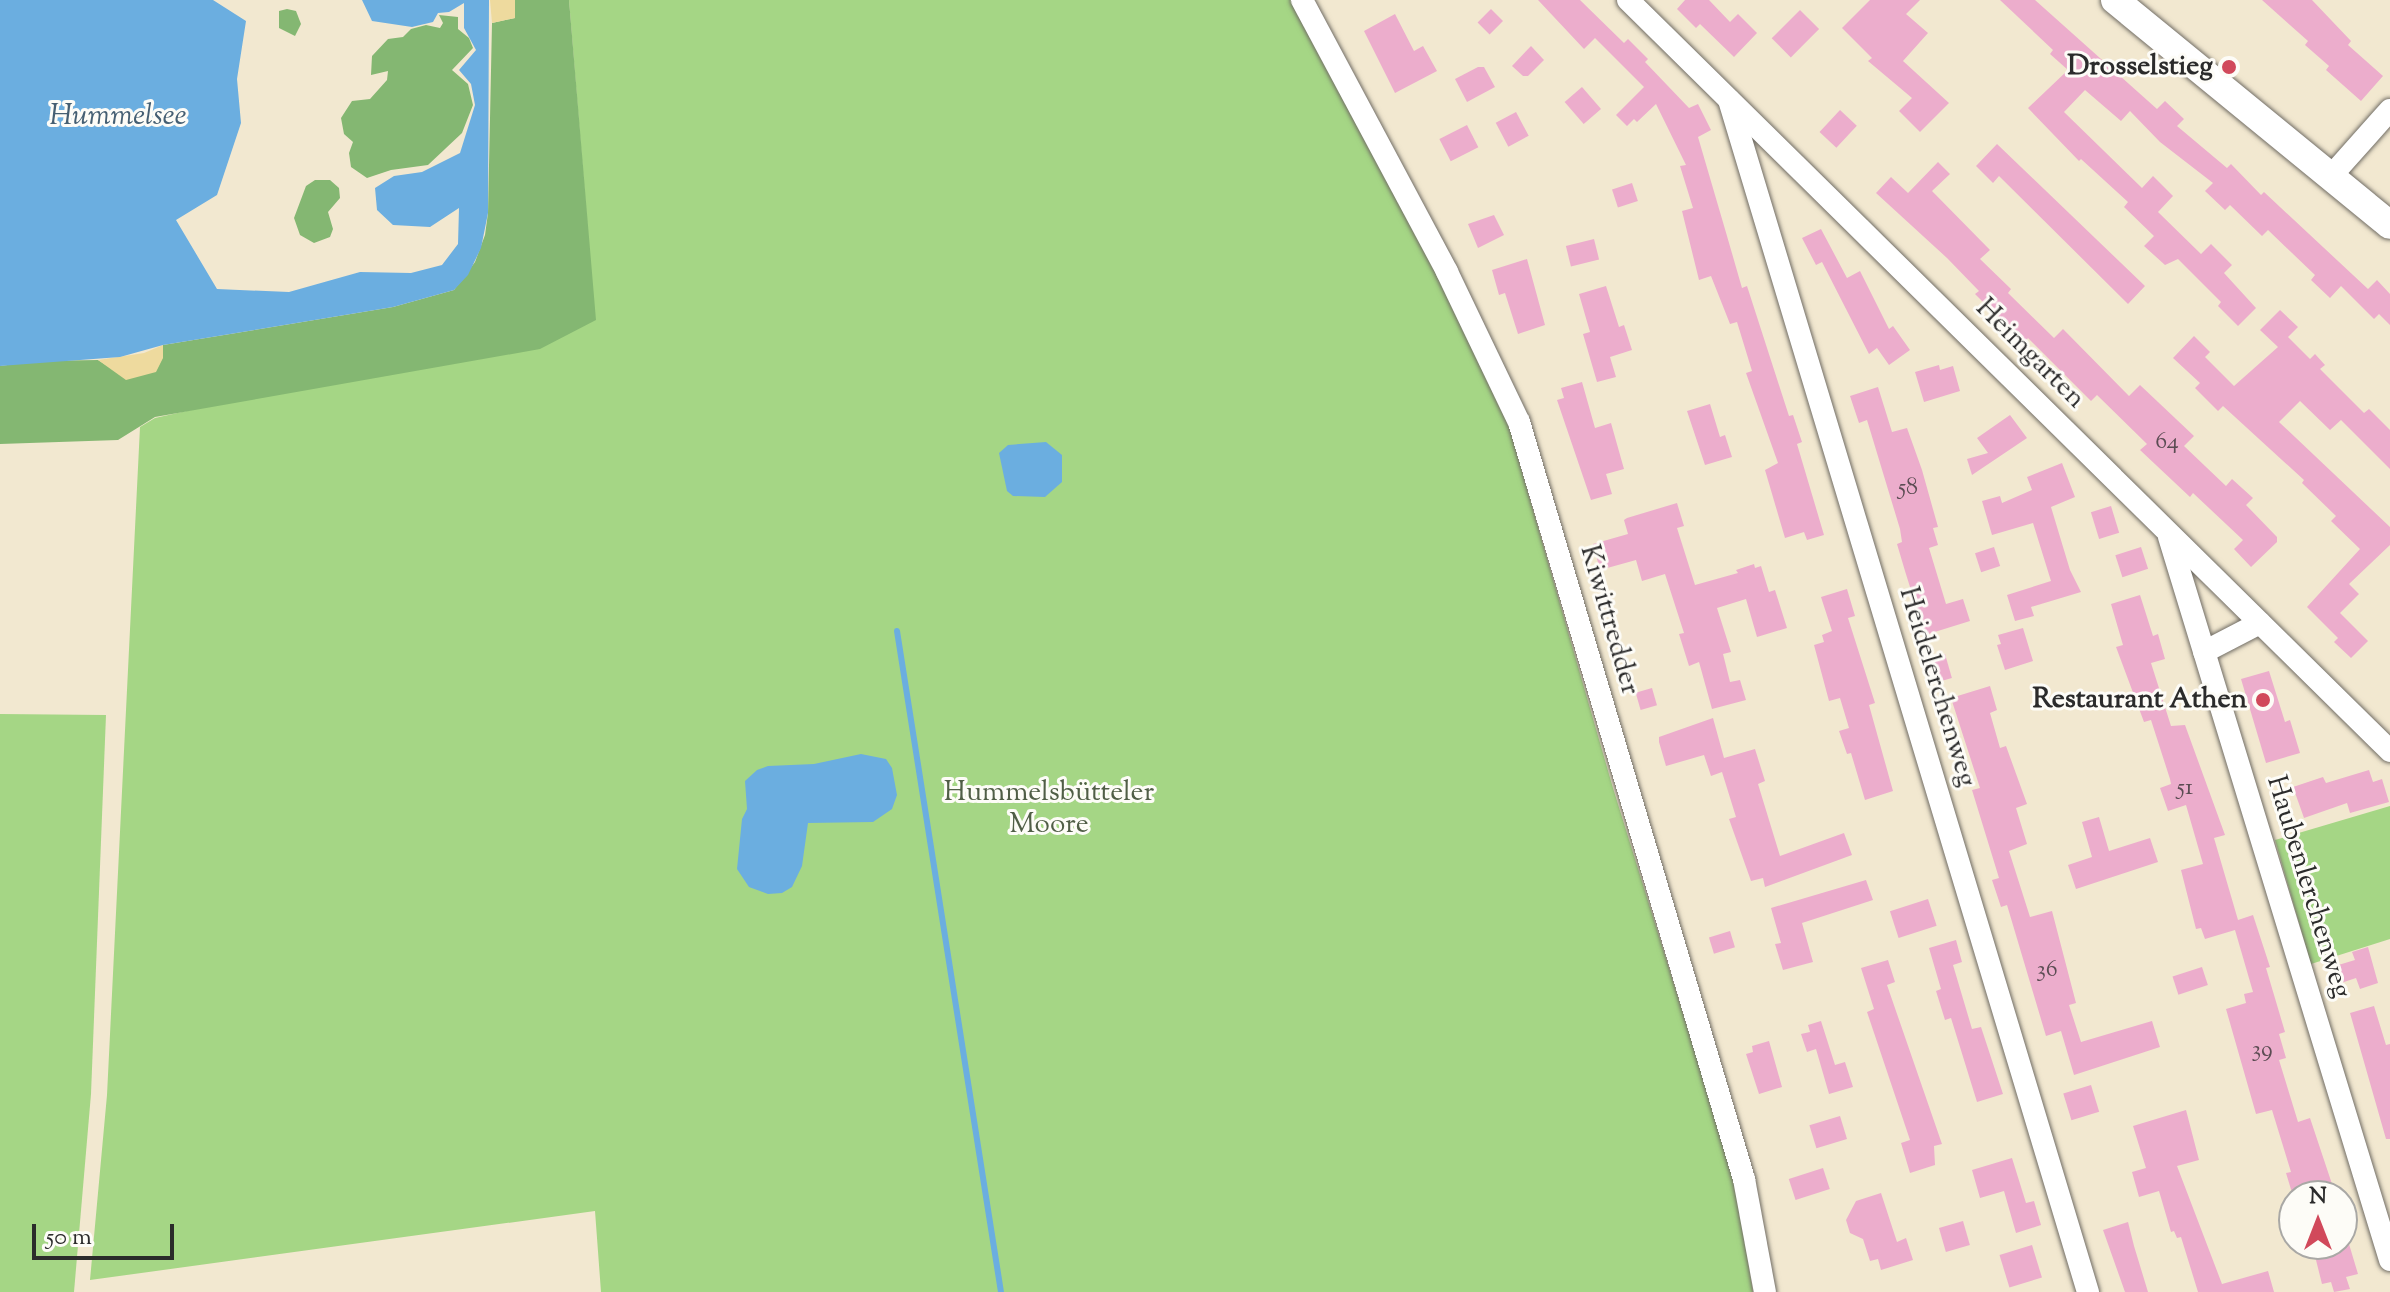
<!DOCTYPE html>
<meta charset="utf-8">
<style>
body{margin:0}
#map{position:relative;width:2390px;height:1292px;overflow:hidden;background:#f2e8d0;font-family:"Sorts Mill Goudy",serif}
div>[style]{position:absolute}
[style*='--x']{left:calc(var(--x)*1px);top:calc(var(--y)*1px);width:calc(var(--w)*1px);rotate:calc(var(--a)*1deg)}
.green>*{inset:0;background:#a5d685}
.forest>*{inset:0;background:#84b772}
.sand>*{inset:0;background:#eeda9e}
.water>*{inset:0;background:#6baee0}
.stream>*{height:6px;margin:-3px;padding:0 3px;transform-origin:3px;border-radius:3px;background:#6baee0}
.building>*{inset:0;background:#ecadcc;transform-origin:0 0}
.roads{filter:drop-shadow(0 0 2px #716d65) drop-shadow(0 0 2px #716d65)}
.minor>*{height:22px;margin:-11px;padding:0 11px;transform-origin:11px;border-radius:11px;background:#fff}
.major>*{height:28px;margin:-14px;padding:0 14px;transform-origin:14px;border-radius:14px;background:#fff}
.dots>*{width:22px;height:22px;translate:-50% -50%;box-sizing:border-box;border:4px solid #fdfcf7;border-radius:50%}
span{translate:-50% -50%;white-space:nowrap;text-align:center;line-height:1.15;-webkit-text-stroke:6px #fdfcf7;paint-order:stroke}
.number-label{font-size:24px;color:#5b4c53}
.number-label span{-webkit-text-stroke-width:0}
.poi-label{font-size:28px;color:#2b2b2b;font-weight:700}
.right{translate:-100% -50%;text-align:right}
.street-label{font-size:28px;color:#2b2b2b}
.park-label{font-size:28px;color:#505e46}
.water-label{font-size:30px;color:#455f73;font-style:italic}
.north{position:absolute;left:2278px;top:1180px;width:80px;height:80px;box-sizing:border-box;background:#fdfcf7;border:2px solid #a9a8a5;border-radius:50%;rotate:0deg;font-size:22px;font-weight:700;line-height:32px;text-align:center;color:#2b2b2b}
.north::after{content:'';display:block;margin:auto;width:28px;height:36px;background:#d1495b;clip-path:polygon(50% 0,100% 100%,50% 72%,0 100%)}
.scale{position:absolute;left:32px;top:1224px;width:142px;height:36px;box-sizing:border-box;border:4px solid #2b2b2b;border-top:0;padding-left:10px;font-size:24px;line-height:28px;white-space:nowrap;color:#2b2b2b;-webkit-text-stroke:6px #fdfcf7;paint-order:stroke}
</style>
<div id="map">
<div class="green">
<div style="clip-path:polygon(569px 0,1291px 0,1463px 324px,1508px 423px,1613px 788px,1735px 1181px,1753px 1292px,601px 1292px,595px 1211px,90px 1280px,107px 1095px,140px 427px,155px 418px,595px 320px)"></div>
<div style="clip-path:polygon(0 714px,106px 715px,91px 1094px,74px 1292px,0 1292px)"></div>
<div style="clip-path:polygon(2390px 806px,2390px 939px,2311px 964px,2275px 840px)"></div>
</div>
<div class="forest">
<div style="clip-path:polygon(515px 0,569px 0,596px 320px,540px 349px,155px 417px,118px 440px,0 444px,0 366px,37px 361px,98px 360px,114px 370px,163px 358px,163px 345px,393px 307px,454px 290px,475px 262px,485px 235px,488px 213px,492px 23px,515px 18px)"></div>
<div style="clip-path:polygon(287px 9px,296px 11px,301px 24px,295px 36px,279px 28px,279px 11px)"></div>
<div style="clip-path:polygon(439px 15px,458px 17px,458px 29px,469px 38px,473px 48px,452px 70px,468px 84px,473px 105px,462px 133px,428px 165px,391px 170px,367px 178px,351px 167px,349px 153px,353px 142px,344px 134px,341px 118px,352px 101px,370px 99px,387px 80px,388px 71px,371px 75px,372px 56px,388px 39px,403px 37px,411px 29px,426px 25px,440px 28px,443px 23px)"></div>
<div style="clip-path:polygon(315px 180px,330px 180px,339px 188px,340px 198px,328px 212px,333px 229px,330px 237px,314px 243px,300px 235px,294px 218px,306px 186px)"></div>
</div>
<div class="sand">
<div style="clip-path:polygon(490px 0,515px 0,515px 18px,492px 23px)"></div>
<div style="clip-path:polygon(163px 345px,163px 358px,156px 372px,126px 380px,98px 360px,144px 353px)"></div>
</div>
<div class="water">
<div style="clip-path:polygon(0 0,213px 0,246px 21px,237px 79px,241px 123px,217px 195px,176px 220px,217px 289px,289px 292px,360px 272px,411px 273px,442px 265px,458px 244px,459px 208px,430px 227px,393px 225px,377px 210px,375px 188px,394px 176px,422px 172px,460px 153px,475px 105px,471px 84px,459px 70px,476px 50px,464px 28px,464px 3px,449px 12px,438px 13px,433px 22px,412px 27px,372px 21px,362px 0,489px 0,488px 213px,481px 248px,468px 275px,454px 290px,393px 307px,163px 345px,120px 357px,0 366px)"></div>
<div style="clip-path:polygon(1046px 442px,1062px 455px,1062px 482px,1045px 497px,1013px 496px,1007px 491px,999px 453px,1008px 445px)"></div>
<div style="clip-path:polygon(861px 754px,886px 759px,892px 768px,897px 795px,892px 809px,873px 822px,808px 823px,802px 866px,792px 887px,782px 893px,768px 894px,749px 887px,737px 869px,742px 819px,747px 809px,745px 781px,757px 770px,768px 766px,814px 764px)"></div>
</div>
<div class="stream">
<div style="--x:897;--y:631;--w:669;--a:81.06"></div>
</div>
<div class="building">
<div style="clip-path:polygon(1538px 0,1580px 0,1624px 43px,1628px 39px,1648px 59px,1645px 62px,1689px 108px,1698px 104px,1711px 130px,1698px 137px,1727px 236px,1742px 288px,1747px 286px,1789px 416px,1793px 415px,1802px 442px,1797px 444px,1824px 535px,1807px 540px,1804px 532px,1785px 538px,1765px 470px,1778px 463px,1746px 373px,1752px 371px,1737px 322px,1730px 324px,1711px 276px,1699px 280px,1682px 211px,1693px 208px,1680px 166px,1686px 165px,1656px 104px,1637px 122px,1634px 119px,1627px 126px,1616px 115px,1644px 87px,1595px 38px,1584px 49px)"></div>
<div style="clip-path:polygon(1685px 0,1709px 0,1730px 22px,1738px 14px,1757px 33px,1734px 57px,1700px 24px,1696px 28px,1677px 9px)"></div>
<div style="clip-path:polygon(1870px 0,1920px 0,1906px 14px,1928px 33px,1903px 61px,1949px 103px,1920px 132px,1899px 111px,1912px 98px,1868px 61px,1872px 58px,1842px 28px)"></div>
<div style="clip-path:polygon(2000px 0,2035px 0,2157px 109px,2165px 101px,2184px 119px,2177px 126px,2227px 168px,2231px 164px,2261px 195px,2264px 192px,2368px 289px,2377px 280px,2390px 294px,2390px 325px,2379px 314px,2374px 319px,2341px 286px,2330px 298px,2311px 280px,2315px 275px,2268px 230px,2262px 236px,2230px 205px,2225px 210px,2205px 191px,2213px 183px,2160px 142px,2130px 111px,2121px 121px,2085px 90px,2064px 112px,2142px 188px,2153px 176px,2173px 196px,2158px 212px,2201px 254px,2211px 244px,2232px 265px,2224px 273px,2256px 308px,2238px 326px,2218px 306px,2221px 302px,2178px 259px,2165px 265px,2144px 246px,2154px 236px,2124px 207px,2128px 202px,2081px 159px,2079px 161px,2028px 108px,2068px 70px,2050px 54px,2053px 50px)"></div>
<div style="clip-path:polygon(2262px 0,2312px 0,2351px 41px,2348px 45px,2383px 76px,2361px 101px,2326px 70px,2329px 66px,2305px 45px,2308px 41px)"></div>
<div style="left:1491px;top:9px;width:17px;height:19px;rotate:45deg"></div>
<div style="left:1800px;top:10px;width:27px;height:40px;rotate:45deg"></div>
<div style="clip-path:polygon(1395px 14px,1414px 51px,1423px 46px,1437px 71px,1395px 93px,1364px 31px)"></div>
<div style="clip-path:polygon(1531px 46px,1544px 60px,1528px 76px,1523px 76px,1512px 66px)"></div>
<div style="clip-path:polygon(1478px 67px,1484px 67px,1495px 87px,1467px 102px,1455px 79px)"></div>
<div style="left:1582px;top:87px;width:29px;height:23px;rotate:49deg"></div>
<div style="left:1840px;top:110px;width:23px;height:30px;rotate:43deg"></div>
<div style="left:1516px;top:112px;width:27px;height:23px;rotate:62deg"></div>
<div style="left:1467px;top:125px;width:25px;height:31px;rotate:63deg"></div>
<div style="clip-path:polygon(1997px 144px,2145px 286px,2128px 304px,1999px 176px,1993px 183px,1976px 166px)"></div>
<div style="clip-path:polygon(1938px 162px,1950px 174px,1932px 191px,1990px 250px,1980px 259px,2011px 289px,2008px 293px,2054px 338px,2063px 329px,2129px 396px,2140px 385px,2194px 436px,2184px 446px,2226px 486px,2232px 479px,2253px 498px,2246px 505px,2277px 537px,2277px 542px,2251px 567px,2234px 549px,2243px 540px,2193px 493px,2190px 497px,2140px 450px,2147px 444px,2097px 395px,2091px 401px,2028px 338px,2024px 343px,1975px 294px,1979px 291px,1947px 258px,1876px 193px,1891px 177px,1908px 193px)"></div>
<div style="left:1632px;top:183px;width:19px;height:21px;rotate:72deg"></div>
<div style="clip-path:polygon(1494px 215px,1504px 235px,1478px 248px,1468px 224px)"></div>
<div style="clip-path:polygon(1821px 229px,1847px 278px,1860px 271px,1889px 329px,1893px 326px,1910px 350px,1889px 365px,1877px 348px,1869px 354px,1822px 262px,1816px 265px,1802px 238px)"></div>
<div style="left:1594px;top:239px;width:21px;height:29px;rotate:76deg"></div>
<div style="clip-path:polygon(1527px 259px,1545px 325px,1518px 334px,1505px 293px,1499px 295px,1492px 270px)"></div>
<div style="clip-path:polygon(1606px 286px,1619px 327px,1624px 325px,1632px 350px,1610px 357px,1616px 377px,1597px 382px,1583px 334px,1590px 332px,1579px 294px)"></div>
<div style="clip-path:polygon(2280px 310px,2298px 327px,2288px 337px,2310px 359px,2315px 354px,2325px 365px,2320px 369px,2364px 413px,2369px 409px,2390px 430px,2390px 469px,2341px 420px,2330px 430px,2300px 401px,2279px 422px,2390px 527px,2390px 545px,2349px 584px,2359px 594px,2340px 613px,2368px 641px,2351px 658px,2334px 642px,2338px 638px,2307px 607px,2360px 549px,2331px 521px,2336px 516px,2302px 483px,2304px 480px,2223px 406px,2218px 411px,2195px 388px,2200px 383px,2173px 358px,2194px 336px,2210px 352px,2205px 357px,2234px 386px,2278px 347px,2260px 330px)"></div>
<div style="clip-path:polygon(1939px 365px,1940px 370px,1953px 366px,1960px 391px,1924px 402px,1915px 372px)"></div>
<div style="clip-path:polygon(1582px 382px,1595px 428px,1611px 423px,1624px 469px,1606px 474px,1612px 494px,1591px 500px,1557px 400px,1564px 398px,1561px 388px)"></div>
<div style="clip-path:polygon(1878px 387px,1892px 432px,1907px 428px,1922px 470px,1938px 527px,1933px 528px,1938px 545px,1929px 548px,1946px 604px,1963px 599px,1970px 621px,1925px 635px,1905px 571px,1897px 544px,1902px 542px,1900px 529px,1867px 420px,1859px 423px,1850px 396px)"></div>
<div style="clip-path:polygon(1710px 404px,1720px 437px,1725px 435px,1732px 457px,1705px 465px,1687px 411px)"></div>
<div style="clip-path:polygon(2010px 415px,2027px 438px,1972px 475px,1967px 459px,1988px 453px,1977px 438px)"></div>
<div style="clip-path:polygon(2062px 463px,2075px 497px,2051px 507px,2070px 570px,2081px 592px,2031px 607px,2034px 616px,2015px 621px,2007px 595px,2051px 581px,2033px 523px,1992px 535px,1982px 501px,2000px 496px,2002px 503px,2032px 490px,2027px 477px)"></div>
<div style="clip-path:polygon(1677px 503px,1684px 526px,1677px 528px,1695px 585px,1738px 573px,1736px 570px,1754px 564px,1755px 568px,1761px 566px,1769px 592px,1775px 590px,1787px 628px,1757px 637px,1746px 599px,1717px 608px,1731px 652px,1723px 654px,1730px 682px,1740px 680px,1746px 700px,1712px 709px,1699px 662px,1689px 666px,1679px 634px,1684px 633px,1665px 574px,1642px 581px,1636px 560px,1600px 570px,1593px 544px,1628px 534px,1624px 520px,1627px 518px)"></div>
<div style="left:2111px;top:506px;width:28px;height:21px;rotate:73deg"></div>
<div style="left:1994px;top:547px;width:20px;height:20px;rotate:72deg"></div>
<div style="left:2141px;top:547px;width:23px;height:27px;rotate:72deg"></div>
<div style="clip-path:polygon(1847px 589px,1855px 616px,1848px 618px,1875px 703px,1869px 705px,1893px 791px,1865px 800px,1851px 753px,1847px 754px,1839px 731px,1849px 728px,1840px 698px,1829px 701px,1814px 645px,1824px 642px,1822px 635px,1832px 631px,1821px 597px)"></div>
<div style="clip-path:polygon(2140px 595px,2153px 636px,2158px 634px,2165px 659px,2151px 663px,2171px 726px,2185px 725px,2225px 835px,2214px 838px,2238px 920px,2253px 915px,2270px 967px,2266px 968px,2285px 1032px,2279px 1034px,2286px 1058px,2279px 1060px,2298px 1122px,2310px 1118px,2336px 1196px,2318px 1196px,2316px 1190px,2293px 1196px,2286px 1173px,2291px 1172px,2272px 1110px,2256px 1114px,2226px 1009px,2246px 1003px,2244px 994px,2253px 992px,2235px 930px,2205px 939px,2201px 928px,2196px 929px,2181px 870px,2203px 864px,2186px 805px,2168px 811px,2160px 788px,2171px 784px,2170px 779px,2151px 720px,2144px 722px,2116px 647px,2123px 645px,2111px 604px)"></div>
<div style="clip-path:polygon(2023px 628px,2033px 661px,2005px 670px,1997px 645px,2001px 644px,1998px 635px)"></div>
<div style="left:1945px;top:654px;width:25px;height:23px;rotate:74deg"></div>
<div style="clip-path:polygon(2269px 671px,2285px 722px,2290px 720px,2300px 753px,2266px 763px,2241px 679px)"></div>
<div style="clip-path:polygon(1990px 686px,1997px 710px,1990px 713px,2000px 748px,2006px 746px,2027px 804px,2016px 808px,2027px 844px,2009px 851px,2030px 917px,2052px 911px,2076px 1003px,2069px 1005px,2081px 1042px,2152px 1021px,2160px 1047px,2074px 1075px,2061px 1031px,2046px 1036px,2007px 905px,2001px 907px,1992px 880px,1999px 878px,1972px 790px,1980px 788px,1951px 698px)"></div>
<div style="left:1652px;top:688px;width:18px;height:17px;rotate:74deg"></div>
<div style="clip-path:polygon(1713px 718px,1724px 758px,1755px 749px,1765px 781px,1758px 784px,1780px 856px,1844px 833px,1852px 855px,1765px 887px,1763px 878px,1751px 881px,1729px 819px,1736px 817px,1722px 772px,1711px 776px,1704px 755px,1666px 766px,1659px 742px,1659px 737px)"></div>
<div style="clip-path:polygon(2369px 770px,2373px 782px,2382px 779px,2389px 802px,2350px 813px,2347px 803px,2304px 818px,2293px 787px,2323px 777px,2326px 783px)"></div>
<div style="clip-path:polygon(2099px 817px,2109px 851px,2150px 838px,2158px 862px,2076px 889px,2068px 865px,2092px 857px,2082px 822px)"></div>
<div style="clip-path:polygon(1866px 880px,1873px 900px,1802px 923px,1813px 962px,1783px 970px,1775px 944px,1781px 943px,1771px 908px)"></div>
<div style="left:1928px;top:899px;width:28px;height:40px;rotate:72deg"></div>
<div style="left:1730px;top:931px;width:17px;height:22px;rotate:73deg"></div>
<div style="clip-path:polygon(1956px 940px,1962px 962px,1953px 965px,1972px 1029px,1981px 1027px,2003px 1094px,1977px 1102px,1951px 1018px,1945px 1020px,1936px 991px,1941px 989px,1929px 948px)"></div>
<div style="clip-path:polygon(2368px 947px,2378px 983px,2360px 989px,2356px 978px,2341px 983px,2335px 966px,2355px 960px,2352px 952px)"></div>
<div style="clip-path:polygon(1888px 960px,1895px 982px,1887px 985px,1942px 1144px,1934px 1146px,1935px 1165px,1910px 1173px,1901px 1143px,1910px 1140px,1867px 1012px,1874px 1009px,1861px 968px)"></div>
<div style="left:2202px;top:967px;width:19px;height:31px;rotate:72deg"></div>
<div style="clip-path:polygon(2374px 1006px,2386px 1045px,2390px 1044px,2390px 1139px,2386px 1139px,2350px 1013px)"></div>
<div style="clip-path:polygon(1821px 1021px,1835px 1065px,1845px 1062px,1853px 1087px,1829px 1094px,1816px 1049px,1807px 1052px,1801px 1034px,1810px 1032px,1808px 1025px)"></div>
<div style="clip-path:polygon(1769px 1041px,1782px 1087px,1759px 1094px,1746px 1054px,1753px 1052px,1752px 1046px)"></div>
<div style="left:2091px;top:1085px;width:28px;height:29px;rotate:73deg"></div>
<div style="clip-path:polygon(2186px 1110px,2199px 1160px,2177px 1166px,2222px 1284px,2268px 1271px,2274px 1292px,2198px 1292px,2181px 1237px,2177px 1238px,2174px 1231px,2171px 1232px,2159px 1191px,2139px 1197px,2132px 1172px,2146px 1168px,2133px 1126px)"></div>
<div style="left:1840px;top:1116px;width:24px;height:32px;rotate:73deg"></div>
<div style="clip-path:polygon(2012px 1158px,2026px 1203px,2034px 1201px,2041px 1225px,2016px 1233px,2004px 1191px,1980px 1198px,1972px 1170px)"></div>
<div style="left:1823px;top:1168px;width:22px;height:36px;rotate:72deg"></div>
<div style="clip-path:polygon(1881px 1193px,1897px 1242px,1906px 1238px,1913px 1260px,1881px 1270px,1878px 1259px,1870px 1261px,1863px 1239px,1850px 1233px,1846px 1220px,1856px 1201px)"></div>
<div style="left:1963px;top:1221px;width:25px;height:25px;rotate:74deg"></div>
<div style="clip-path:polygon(2128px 1222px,2134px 1246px,2148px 1292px,2125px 1292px,2103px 1230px)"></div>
<div style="clip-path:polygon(2312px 1244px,2349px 1244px,2358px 1274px,2346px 1277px,2350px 1289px,2334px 1292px,2331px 1282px,2322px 1284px)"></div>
<div style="left:2032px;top:1245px;width:34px;height:34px;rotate:73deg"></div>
</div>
<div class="roads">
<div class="minor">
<div style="--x:1302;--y:0;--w:308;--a:61.9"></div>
<div style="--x:1447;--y:272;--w:166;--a:64.4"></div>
<div style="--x:1519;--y:422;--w:790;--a:73.45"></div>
<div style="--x:1744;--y:1179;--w:115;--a:79.5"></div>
<div style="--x:1628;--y:0;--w:1070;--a:44.58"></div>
<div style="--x:1729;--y:100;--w:1245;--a:73.24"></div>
<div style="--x:2332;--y:175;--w:87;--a:-48.3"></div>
<div style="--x:2169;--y:537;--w:756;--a:73"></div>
<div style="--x:2204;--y:652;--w:63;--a:-27.4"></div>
</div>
<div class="major">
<div style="--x:2115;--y:0;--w:355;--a:39.3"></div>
</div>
</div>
<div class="dots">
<div style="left:2229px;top:67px;background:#d1495b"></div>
<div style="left:2263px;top:700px;background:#d1495b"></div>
</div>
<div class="number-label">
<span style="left:2167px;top:443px">64</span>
<span style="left:1908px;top:489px">58</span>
<span style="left:2185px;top:789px">51</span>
<span style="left:2047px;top:971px">36</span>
<span style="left:2262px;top:1051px">39</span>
</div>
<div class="poi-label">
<span class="right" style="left:2213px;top:67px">Drosselstieg</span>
<span class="right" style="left:2247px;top:700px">Restaurant Athen</span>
</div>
<div class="street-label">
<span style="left:2030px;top:354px;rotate:45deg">Heimgarten</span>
<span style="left:1609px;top:620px;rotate:74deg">Kiwittredder</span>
<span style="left:1937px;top:687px;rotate:73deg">Heidelerchenweg</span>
<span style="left:2308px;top:887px;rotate:73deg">Haubenlerchenweg</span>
</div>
<div class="park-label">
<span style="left:1049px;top:809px">Hummelsbütteler<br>Moore</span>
</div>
<div class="water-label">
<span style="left:118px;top:117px">Hummelsee</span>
</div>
<div class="north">N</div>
<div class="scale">50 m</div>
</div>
